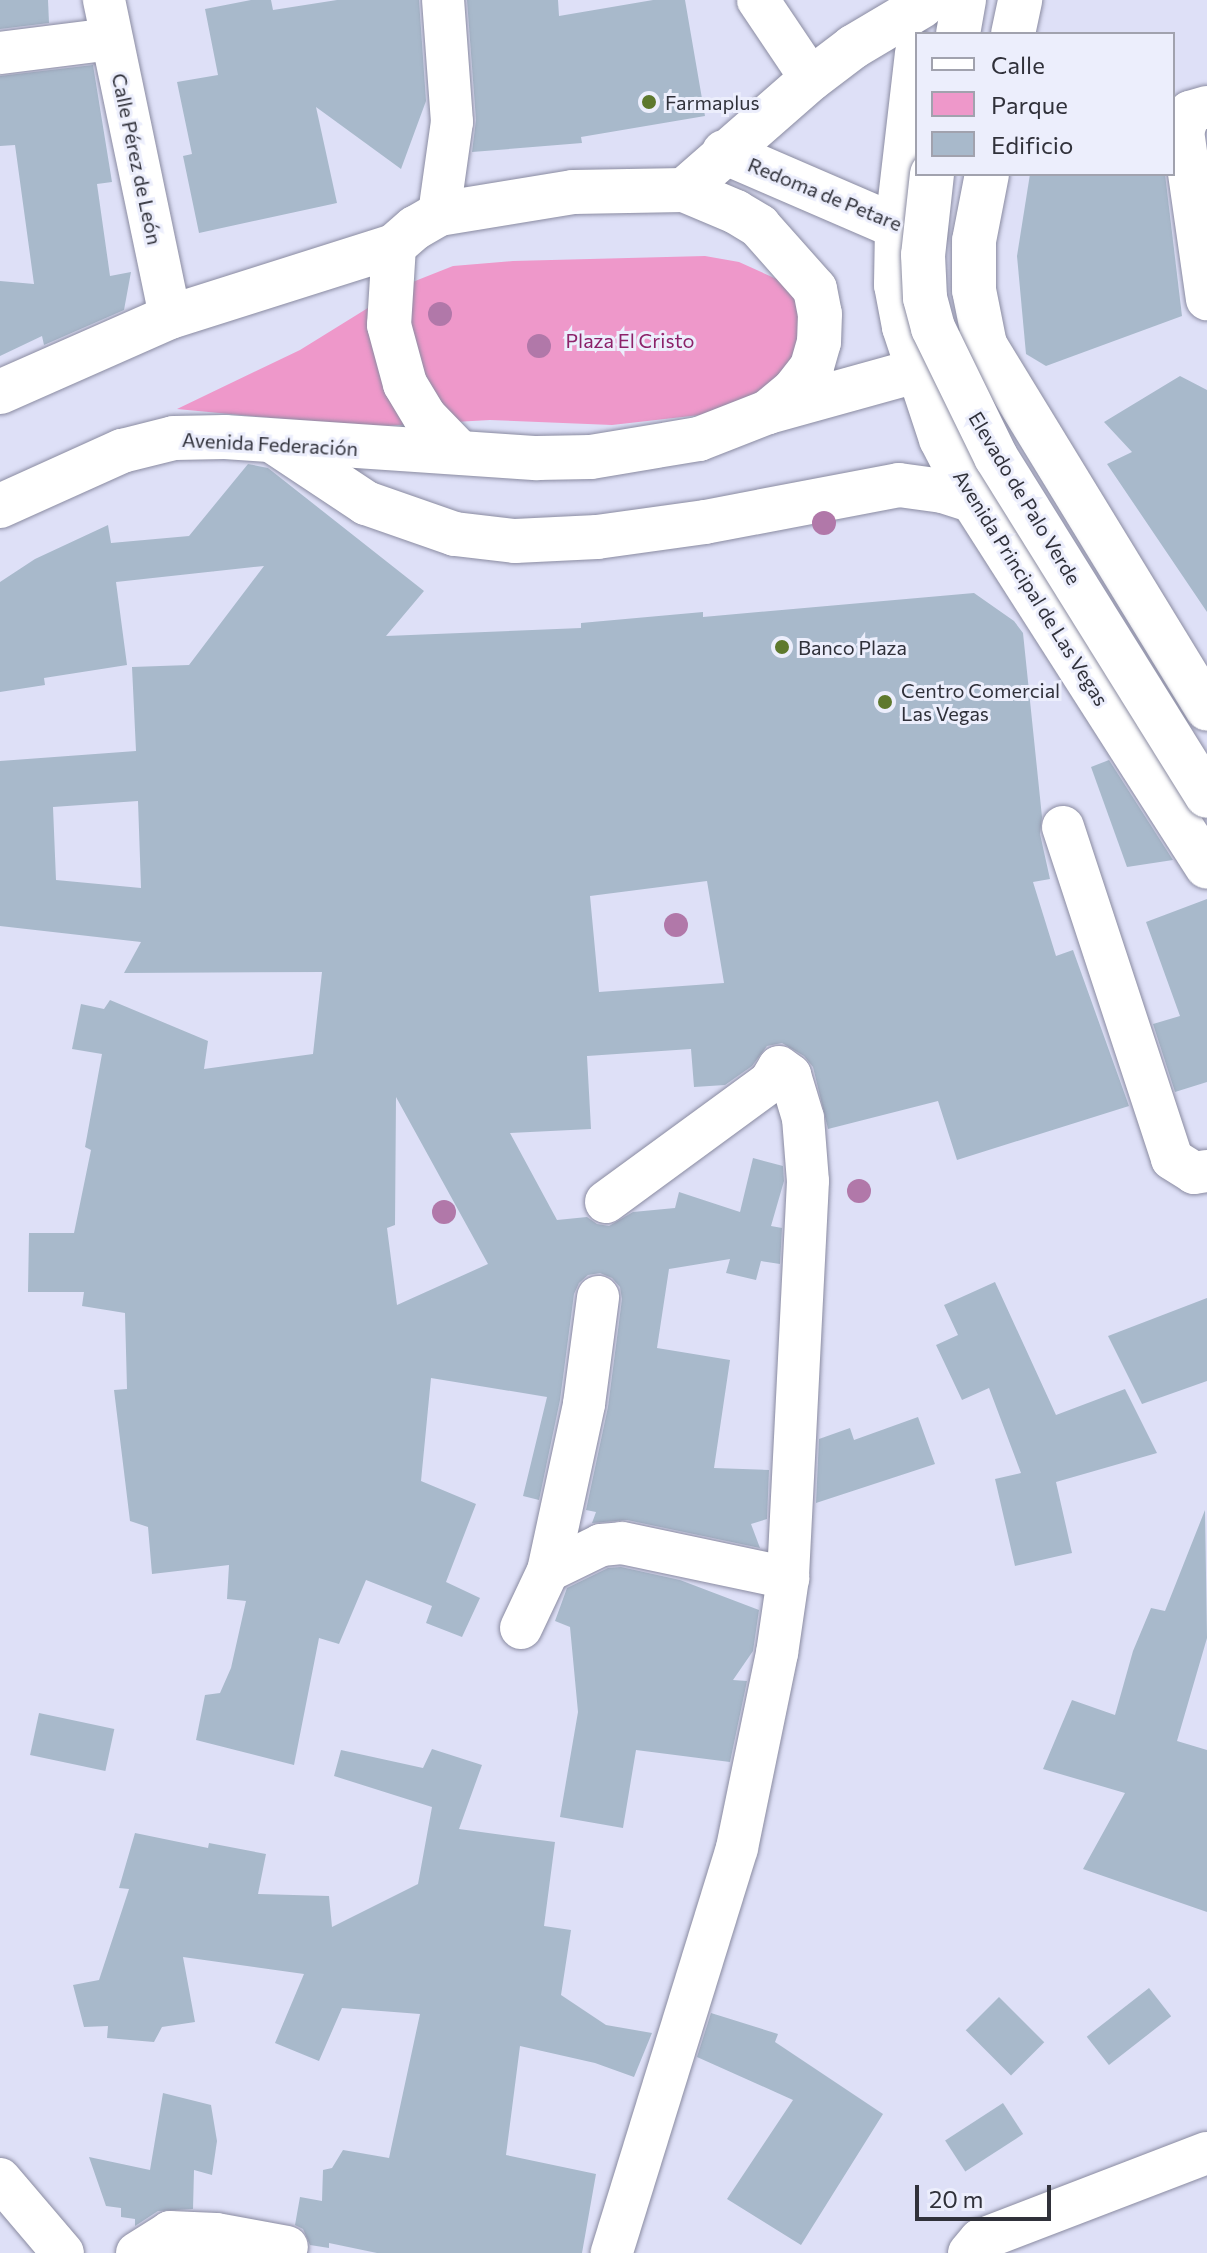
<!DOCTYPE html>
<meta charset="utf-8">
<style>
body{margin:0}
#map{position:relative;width:1207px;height:2253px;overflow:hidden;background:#dee0f7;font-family:Commissioner,sans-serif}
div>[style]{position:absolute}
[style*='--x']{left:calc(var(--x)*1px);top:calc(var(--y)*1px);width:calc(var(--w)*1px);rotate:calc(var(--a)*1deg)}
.green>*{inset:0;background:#ee98ca}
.building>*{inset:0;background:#a8b9cb;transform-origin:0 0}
.roads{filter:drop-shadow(0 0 2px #8a8ba1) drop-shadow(0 0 2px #8a8ba1)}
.street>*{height:42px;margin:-21px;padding:0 21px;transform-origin:21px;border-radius:21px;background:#fff}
.secondary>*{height:44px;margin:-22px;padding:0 22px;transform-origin:22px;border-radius:22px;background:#fff}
.bridges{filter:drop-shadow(0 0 2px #8a8ba1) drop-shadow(0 0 2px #8a8ba1)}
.secondary-bridge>*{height:44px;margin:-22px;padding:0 22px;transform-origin:22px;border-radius:22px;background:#fff}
.trees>*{width:24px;height:24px;margin:-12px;border-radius:50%;background:#b178a9}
.dots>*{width:22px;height:22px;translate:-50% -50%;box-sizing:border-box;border:4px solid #eceefc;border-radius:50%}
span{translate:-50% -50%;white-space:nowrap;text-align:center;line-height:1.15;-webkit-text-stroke:6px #eceefc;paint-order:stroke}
.poi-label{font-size:20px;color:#30313a}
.left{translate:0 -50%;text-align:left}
.street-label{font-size:20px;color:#30313a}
.park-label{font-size:20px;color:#8c226a}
.legend{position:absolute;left:915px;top:32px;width:260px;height:144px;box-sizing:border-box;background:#eceefc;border:2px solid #a1a2ae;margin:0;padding:10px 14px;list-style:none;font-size:24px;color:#30313a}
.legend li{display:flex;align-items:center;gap:16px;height:40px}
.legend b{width:40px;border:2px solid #a1a2ae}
.scale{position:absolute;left:915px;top:2185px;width:136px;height:36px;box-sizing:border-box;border:4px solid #30313a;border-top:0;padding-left:10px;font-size:24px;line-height:28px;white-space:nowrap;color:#30313a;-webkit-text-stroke:6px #eceefc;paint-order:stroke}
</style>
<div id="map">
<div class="green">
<div style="clip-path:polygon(705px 256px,739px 262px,781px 281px,803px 305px,809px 339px,757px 400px,700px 415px,612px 425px,490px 420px,365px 427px,177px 409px,300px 350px,405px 285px,453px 266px,513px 261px)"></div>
</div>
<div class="building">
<div style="clip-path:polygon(0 0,48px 0,49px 23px,0 29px)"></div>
<div style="clip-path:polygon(251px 0,271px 0,273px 10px,337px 0,419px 0,426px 101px,401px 169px,316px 107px,337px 203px,199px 233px,183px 156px,192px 154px,177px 82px,218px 75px,205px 9px)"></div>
<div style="clip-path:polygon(467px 0,558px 0,559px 16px,653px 0,685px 0,705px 116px,581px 137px,582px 143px,472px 152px,476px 120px)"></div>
<div style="clip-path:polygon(93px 65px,112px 182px,97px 184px,110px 276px,131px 272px,124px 310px,44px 345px,42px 336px,0 356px,0 281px,34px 284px,15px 145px,0 146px,0 76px)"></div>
<div style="clip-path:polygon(1030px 174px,1165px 174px,1182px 316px,1046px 366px,1026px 354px,1017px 256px)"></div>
<div style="clip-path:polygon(1180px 376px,1207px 390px,1207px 612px,1107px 464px,1132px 452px,1104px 422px)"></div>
<div style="clip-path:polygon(evenodd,248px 464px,268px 468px,424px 591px,386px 636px,581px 628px,581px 623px,703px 612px,703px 617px,974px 593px,1014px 621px,1023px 633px,1042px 817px,1040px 834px,1050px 879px,1033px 882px,1056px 956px,1073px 950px,1129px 1106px,957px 1160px,938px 1101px,828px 1129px,813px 1067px,804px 1056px,782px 1043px,767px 1046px,752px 1066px,725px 1085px,694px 1087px,691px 1049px,587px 1056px,591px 1129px,510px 1133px,557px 1220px,587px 1217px,597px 1224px,609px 1226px,633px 1212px,675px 1208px,679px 1192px,740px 1212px,753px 1158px,783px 1166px,784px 1181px,771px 1226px,782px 1228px,780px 1264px,761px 1261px,756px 1280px,726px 1273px,730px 1259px,669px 1269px,657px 1348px,730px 1360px,714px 1468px,769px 1470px,767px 1519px,751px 1524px,760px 1548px,627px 1520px,592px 1523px,596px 1512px,586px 1510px,608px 1407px,622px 1299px,620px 1287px,612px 1278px,600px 1273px,588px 1275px,579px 1283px,574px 1294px,560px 1400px,539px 1500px,523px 1496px,547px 1397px,431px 1378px,421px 1481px,476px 1504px,446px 1582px,480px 1598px,462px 1637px,426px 1623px,432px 1606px,366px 1580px,339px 1644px,319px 1638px,294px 1765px,196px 1740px,205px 1695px,220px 1693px,231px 1668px,246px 1601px,227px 1599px,229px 1565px,152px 1574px,148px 1527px,130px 1521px,114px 1390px,127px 1389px,125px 1313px,82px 1306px,84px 1292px,28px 1292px,29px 1233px,74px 1233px,91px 1150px,85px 1147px,102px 1054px,72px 1049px,81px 1004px,104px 1009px,110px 1000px,208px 1041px,204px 1069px,313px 1054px,322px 972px,124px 973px,141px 942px,0 926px,0 761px,136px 751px,132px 667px,189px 665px,264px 566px,116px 582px,127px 665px,44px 678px,45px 685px,0 692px,0 582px,35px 559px,108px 525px,111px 543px,189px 536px,248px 464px,138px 801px,141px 888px,56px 880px,53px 807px,138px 801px,248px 464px,707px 881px,724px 983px,599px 992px,590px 896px,707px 881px,248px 464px,396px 1097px,488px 1264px,397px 1305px,387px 1228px,395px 1225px,396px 1097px)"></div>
<div style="clip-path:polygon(1109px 760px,1173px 860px,1127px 867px,1091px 767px)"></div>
<div style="clip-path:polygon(1207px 899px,1207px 1082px,1175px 1092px,1153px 1024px,1180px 1016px,1146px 922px)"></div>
<div style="clip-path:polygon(995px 1282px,1056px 1415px,1125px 1389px,1157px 1453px,1056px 1482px,1072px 1553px,1015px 1566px,995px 1479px,1021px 1473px,989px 1388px,962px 1400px,936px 1345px,958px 1335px,944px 1305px)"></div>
<div style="clip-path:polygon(1207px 1298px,1207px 1381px,1142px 1404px,1108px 1336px)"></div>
<div style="clip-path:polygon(918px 1417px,935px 1464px,816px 1503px,819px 1439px,850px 1428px,854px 1440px)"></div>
<div style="clip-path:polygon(1205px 1510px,1207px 1638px,1177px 1741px,1207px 1750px,1207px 1912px,1083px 1869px,1125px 1793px,1043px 1769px,1072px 1700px,1115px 1715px,1133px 1651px,1151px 1608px,1165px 1611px)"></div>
<div style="clip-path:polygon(621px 1567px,680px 1580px,759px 1610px,753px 1651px,733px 1680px,747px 1681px,730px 1762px,636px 1750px,623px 1828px,560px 1817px,578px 1712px,570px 1627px,555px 1621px,567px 1588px,608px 1568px)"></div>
<div style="left:39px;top:1713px;width:77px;height:43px;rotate:12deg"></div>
<div style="clip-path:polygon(432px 1749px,482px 1765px,459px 1829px,555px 1842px,544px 1926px,571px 1930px,561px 1995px,606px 2025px,652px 2033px,634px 2077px,595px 2063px,520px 2046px,506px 2155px,596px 2174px,582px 2253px,377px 2253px,329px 2243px,329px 2248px,310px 2245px,303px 2229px,295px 2225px,300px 2197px,322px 2201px,323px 2170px,332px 2168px,343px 2150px,389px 2158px,420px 2014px,342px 2008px,319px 2061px,275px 2043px,304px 1974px,183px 1957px,195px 2022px,162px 2027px,154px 2042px,107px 2038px,108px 2026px,84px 2027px,73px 1985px,99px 1980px,129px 1889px,119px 1888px,135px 1833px,208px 1848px,209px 1843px,266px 1854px,258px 1894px,329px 1896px,332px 1927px,418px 1884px,432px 1807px,334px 1776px,341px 1750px,423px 1768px)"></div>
<div style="left:1149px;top:1988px;width:36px;height:79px;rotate:52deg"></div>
<div style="left:999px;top:1997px;width:64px;height:47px;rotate:45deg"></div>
<div style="clip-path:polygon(711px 2013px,778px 2034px,775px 2042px,883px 2114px,801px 2245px,727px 2199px,793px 2100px,697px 2057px)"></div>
<div style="clip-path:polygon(163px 2093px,211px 2105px,217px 2141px,212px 2175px,194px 2170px,193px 2209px,158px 2211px,135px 2226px,135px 2219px,121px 2217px,121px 2208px,106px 2206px,89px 2157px,150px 2170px)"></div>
<div style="left:1003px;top:2103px;width:37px;height:69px;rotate:57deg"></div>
</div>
<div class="roads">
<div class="street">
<div style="--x:104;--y:0;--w:324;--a:78.2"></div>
<div style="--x:758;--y:0;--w:95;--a:56.1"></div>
<div style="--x:0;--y:53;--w:112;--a:-7.2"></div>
<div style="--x:1207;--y:107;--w:18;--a:164"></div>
<div style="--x:1190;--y:112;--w:20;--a:110"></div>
<div style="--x:1183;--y:131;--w:170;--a:81.9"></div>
<div style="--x:439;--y:214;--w:93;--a:-82"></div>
<div style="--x:452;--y:122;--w:122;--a:-94.2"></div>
<div style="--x:1063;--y:827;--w:349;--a:71.8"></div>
<div style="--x:1172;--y:1159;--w:26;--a:32"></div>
<div style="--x:1194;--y:1173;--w:13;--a:-9"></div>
<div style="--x:606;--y:1202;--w:203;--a:-36.2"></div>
<div style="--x:770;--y:1082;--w:17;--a:-59"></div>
<div style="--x:779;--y:1067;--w:14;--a:36"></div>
<div style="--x:790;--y:1075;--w:45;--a:73.2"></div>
<div style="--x:803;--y:1118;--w:63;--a:85.5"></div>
<div style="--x:808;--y:1181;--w:398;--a:92.9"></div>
<div style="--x:788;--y:1578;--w:76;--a:98.3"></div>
<div style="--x:777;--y:1653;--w:199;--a:101.6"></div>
<div style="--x:737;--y:1848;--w:424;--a:107.2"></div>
<div style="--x:548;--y:1571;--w:171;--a:-77.8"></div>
<div style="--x:584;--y:1404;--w:108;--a:-82.5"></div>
<div style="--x:521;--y:1628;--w:63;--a:-64.7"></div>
<div style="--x:548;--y:1571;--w:59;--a:-26.1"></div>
<div style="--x:601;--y:1545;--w:21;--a:-5"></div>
<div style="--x:622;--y:1543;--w:170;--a:11.9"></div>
<div style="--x:0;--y:2179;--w:97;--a:49.6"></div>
<div style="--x:137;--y:2253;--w:39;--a:-32"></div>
<div style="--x:170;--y:2232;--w:46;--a:2.5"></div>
<div style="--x:216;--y:2234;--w:72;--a:10.4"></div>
<div style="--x:969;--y:2253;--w:17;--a:-50"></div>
<div style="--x:980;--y:2240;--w:243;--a:-21"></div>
</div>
<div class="secondary">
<div style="--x:958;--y:34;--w:35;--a:-80"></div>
<div style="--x:1013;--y:34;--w:35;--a:-78"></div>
<div style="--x:917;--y:53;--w:175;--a:96.6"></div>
<div style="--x:897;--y:227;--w:58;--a:91"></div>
<div style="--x:896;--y:285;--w:43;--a:79.2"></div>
<div style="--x:904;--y:327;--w:118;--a:71.7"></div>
<div style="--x:941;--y:439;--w:70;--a:62.7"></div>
<div style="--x:973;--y:501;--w:434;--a:57.4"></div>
<div style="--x:724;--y:152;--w:189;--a:23.4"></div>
<div style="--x:897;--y:227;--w:27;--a:10"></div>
<div style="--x:987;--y:174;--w:68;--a:101"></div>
<div style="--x:974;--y:241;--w:49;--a:90"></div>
<div style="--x:974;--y:290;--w:56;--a:78.7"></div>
<div style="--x:985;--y:345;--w:426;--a:58.6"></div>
<div style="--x:684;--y:190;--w:169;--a:-41.2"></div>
<div style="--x:811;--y:79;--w:53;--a:-37.3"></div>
<div style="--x:853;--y:47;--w:80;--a:-30.7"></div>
<div style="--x:394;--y:246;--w:79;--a:93.6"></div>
<div style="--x:389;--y:325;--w:61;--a:74.8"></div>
<div style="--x:405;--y:384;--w:39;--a:59"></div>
<div style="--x:425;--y:417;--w:47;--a:45.9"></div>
<div style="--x:0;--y:392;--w:186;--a:-23.8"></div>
<div style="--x:170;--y:317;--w:235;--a:-17.6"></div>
<div style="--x:394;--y:246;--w:28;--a:-41"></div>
<div style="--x:415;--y:228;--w:28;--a:-30"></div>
<div style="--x:439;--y:214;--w:136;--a:-9.3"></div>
<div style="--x:573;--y:192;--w:111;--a:-1"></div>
<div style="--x:684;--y:190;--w:56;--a:22.9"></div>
<div style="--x:736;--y:212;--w:27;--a:31"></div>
<div style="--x:759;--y:226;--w:84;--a:48.4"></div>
<div style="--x:815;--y:289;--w:25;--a:79"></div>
<div style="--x:820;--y:314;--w:28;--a:92"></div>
<div style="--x:819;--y:342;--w:26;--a:106"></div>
<div style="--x:812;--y:367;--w:31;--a:128"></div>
<div style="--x:793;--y:391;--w:33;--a:140"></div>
<div style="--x:277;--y:444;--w:107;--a:33.5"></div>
<div style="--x:366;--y:503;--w:94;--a:19.2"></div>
<div style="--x:455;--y:534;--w:60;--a:6.7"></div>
<div style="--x:515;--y:541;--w:82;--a:-2.8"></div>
<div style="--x:597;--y:537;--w:109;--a:-7.9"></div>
<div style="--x:705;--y:522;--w:197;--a:-10.8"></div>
<div style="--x:899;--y:485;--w:44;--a:7.8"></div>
<div style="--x:943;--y:491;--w:32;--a:18"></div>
<div style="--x:0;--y:506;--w:134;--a:-24.3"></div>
<div style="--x:122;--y:451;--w:54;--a:-14"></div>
<div style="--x:174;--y:438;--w:51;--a:-1.1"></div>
<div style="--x:225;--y:437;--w:313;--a:3.9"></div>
<div style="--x:537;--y:458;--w:54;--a:-1.1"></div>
<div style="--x:591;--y:457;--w:109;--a:-9.5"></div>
<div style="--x:699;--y:439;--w:74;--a:-21.4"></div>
<div style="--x:768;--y:412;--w:157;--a:-15.5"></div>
<div style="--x:919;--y:370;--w:71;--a:-20.7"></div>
</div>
</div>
<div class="bridges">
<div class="secondary-bridge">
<div style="--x:932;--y:174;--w:81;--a:96.3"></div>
<div style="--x:923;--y:255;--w:43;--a:87.3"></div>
<div style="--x:925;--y:298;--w:31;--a:75"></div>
<div style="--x:933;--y:328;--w:144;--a:64"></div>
<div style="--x:996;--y:457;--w:399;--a:58.1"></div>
</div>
</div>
<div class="trees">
<div style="left:440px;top:314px"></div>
<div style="left:539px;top:346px"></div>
<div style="left:824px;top:523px"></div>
<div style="left:676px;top:925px"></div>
<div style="left:859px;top:1191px"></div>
<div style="left:444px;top:1212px"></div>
</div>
<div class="dots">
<div style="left:649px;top:102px;background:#5e792d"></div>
<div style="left:782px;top:647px;background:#5e792d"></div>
<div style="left:885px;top:702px;background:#5e792d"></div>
</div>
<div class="poi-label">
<span class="left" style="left:665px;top:102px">Farmaplus</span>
<span class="left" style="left:798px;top:647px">Banco Plaza</span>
<span class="left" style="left:901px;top:702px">Centro Comercial<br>Las Vegas</span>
</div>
<div class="street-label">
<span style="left:137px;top:159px;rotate:78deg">Calle Pérez de León</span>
<span style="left:825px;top:194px;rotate:22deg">Redoma de Petare</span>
<span style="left:270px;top:444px;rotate:3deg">Avenida Federación</span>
<span style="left:1025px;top:498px;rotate:59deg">Elevado de Palo Verde</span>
<span style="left:1031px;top:588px;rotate:58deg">Avenida Principal de Las Vegas</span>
</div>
<div class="park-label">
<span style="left:630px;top:340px">Plaza El Cristo</span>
</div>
<ul class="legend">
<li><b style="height:10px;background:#fff"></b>Calle</li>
<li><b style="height:22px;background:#ee98ca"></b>Parque</li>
<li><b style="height:22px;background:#a8b9cb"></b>Edificio</li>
</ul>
<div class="scale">20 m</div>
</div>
